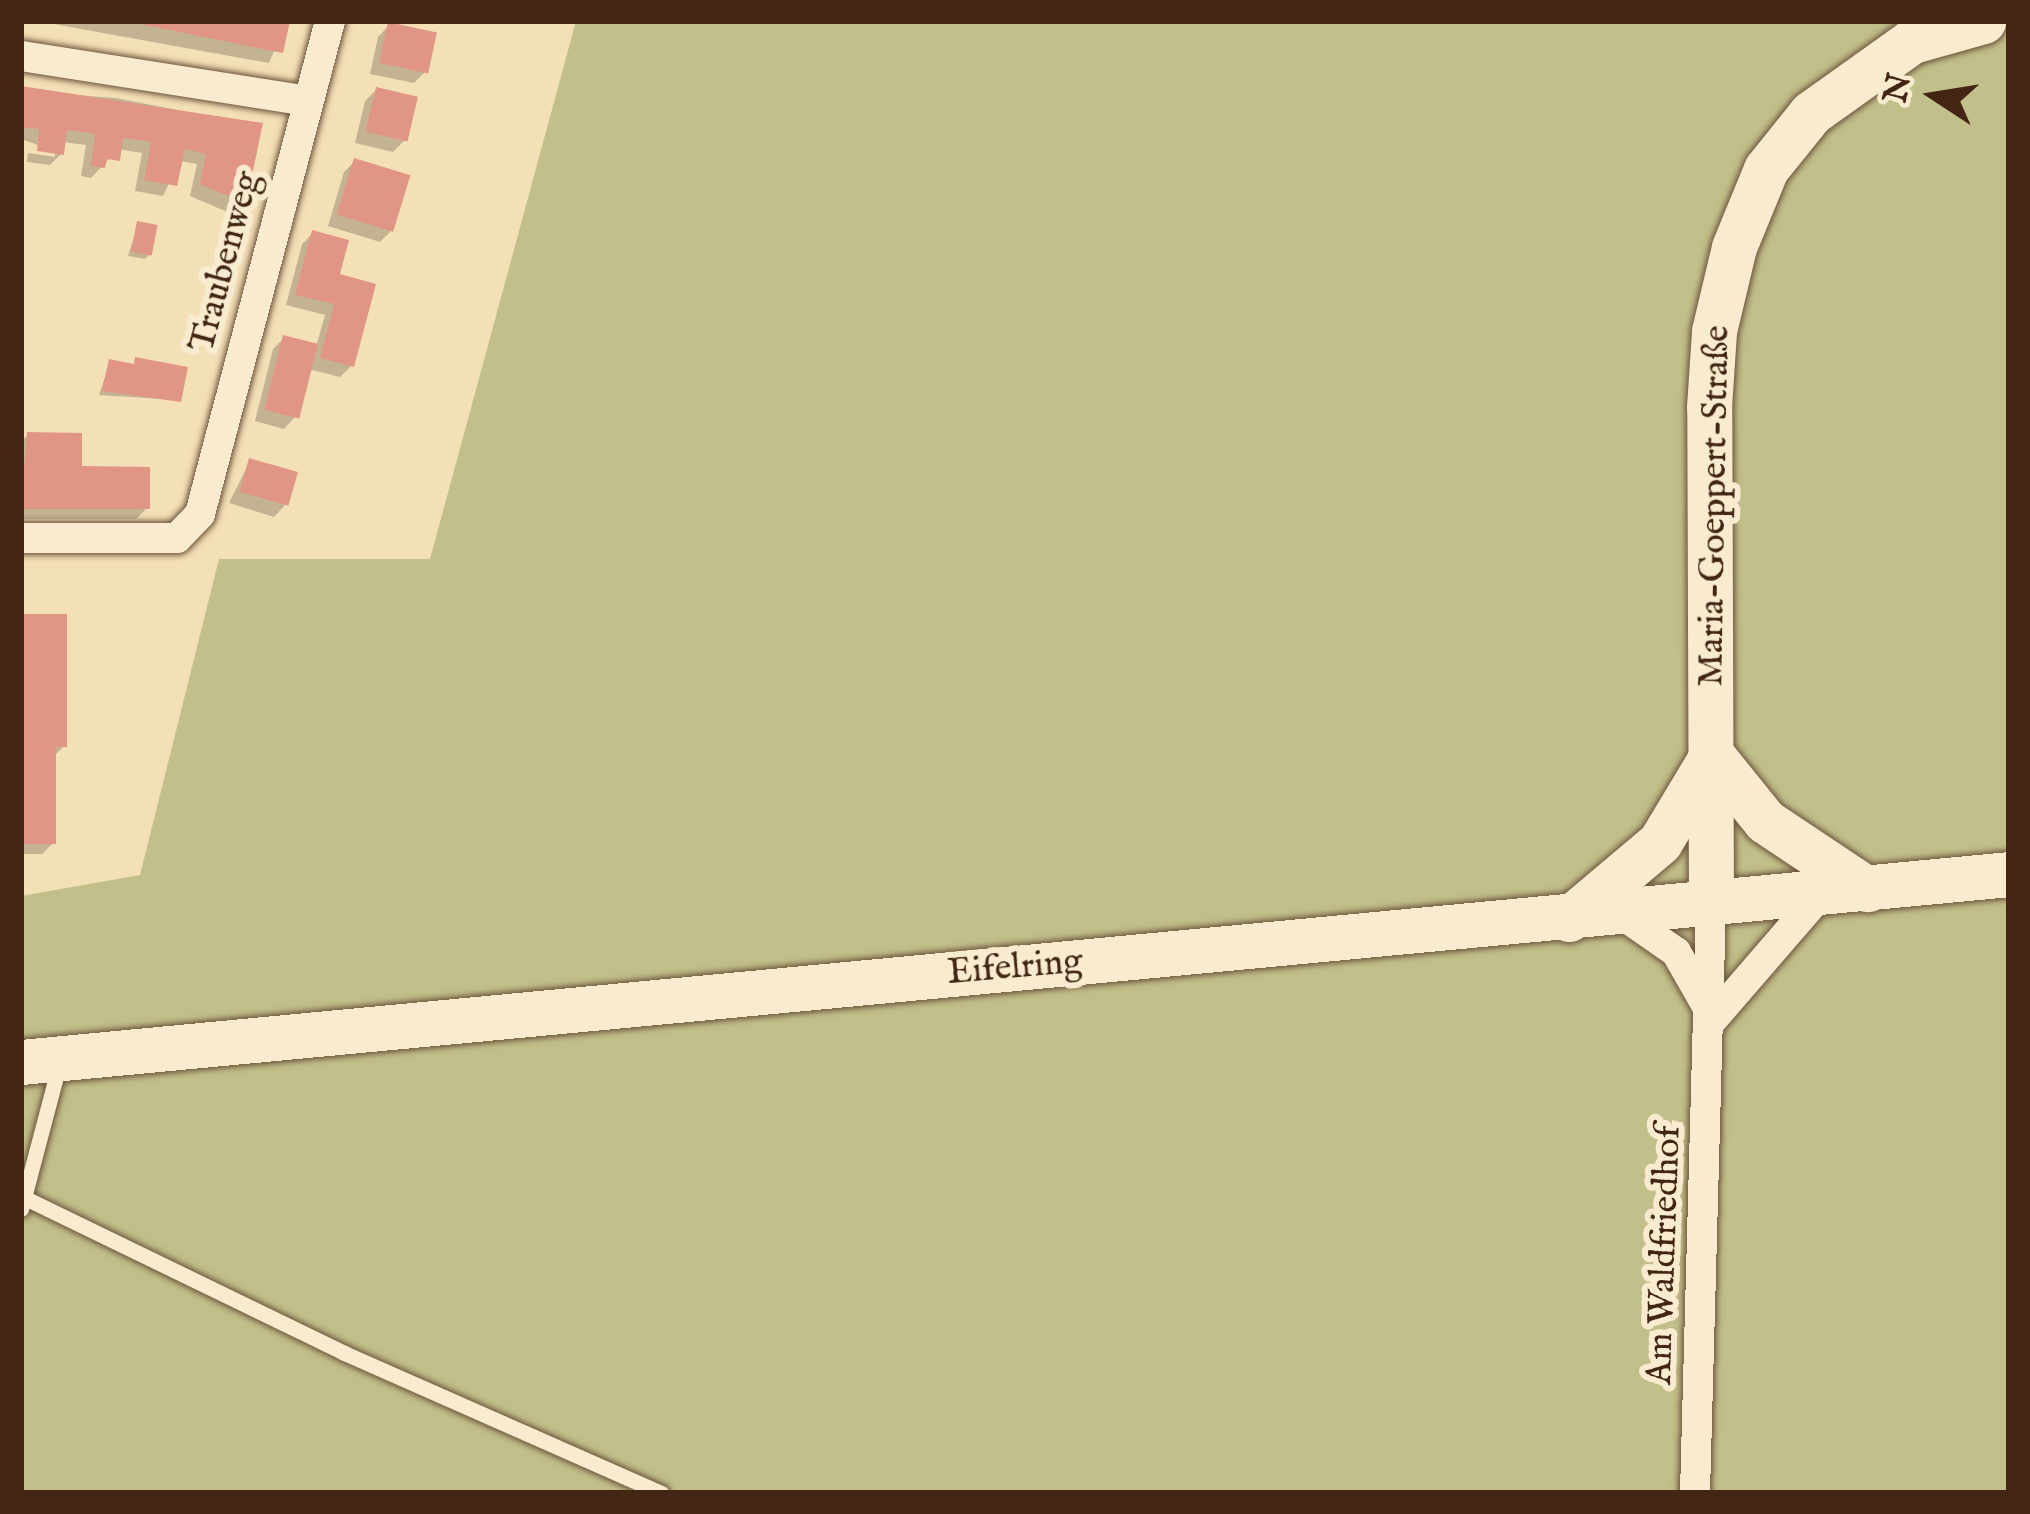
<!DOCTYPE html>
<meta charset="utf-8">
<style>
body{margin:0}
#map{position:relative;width:2030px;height:1514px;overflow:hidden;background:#f4e0b7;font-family:"IM FELL English",serif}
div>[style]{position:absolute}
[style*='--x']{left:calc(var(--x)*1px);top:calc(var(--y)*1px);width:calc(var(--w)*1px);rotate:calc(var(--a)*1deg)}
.green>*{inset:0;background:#c2c08a}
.shadow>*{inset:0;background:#0003}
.building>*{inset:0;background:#e19685;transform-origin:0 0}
.roads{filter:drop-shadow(0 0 3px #6e543c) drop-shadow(0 0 3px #6e543c)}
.lane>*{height:15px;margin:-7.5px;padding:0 7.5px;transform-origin:7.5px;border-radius:7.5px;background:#f8ebd0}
.street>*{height:30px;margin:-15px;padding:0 15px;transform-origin:15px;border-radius:15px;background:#f8ebd0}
.secondary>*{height:45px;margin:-22.5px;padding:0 22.5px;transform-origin:22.5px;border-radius:22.5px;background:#f8ebd0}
span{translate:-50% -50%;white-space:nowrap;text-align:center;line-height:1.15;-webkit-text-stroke:12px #f8ebd0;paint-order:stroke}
.street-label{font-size:36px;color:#422513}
.frame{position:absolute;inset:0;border:24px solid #422513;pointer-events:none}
.north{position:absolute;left:1874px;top:36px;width:120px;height:120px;-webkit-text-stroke:9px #f8ebd0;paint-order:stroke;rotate:282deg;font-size:33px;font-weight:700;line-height:48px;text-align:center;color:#422513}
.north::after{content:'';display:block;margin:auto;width:42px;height:54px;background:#422513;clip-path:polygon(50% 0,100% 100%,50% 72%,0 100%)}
</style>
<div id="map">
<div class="green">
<div style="clip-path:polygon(576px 21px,2009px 21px,2009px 1493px,21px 1493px,21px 896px,140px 875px,219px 559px,430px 559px)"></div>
</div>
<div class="shadow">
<div style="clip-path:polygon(37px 21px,287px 21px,269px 63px)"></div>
<div style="clip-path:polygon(389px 25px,425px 72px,414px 83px,370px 74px,378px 37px)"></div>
<div style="clip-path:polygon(376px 90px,405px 140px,393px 152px,355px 143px,365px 101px)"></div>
<div style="clip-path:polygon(21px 91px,116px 98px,259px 126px,243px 203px,232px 214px,190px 196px,197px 164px,180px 161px,163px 196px,135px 191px,142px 153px,118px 149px,91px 178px,81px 176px,86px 145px,62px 142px,61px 154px,50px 165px,27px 162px,28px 153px,55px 157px,55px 151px,21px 139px)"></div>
<div style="clip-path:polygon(355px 161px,391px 231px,380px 242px,328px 226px,344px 172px)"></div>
<div style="clip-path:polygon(138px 224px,150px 254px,145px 259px,128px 256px)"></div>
<div style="clip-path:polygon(313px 233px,336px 277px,351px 366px,340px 377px,308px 369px,295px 417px,284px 429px,255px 421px,273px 349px,284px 338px,316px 347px,325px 315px,286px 305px,302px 244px)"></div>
<div style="clip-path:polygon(110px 362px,178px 400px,99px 395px)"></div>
<div style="clip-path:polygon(28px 435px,79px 469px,147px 508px,136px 519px,21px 519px,21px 442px)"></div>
<div style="clip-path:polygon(250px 461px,285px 505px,274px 517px,229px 503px)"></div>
<div style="clip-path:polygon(21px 617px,64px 746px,53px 757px,53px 843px,42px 854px,21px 854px)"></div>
</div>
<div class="building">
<div style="clip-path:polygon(125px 21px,290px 21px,283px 53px)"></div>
<div style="left:388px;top:22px;width:50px;height:42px;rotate:12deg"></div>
<div style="clip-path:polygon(21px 86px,263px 123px,246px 204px,200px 184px,206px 154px,185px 149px,177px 186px,144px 180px,151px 142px,123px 138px,120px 161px,107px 159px,105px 168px,91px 166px,95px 134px,67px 130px,64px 155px,37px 151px,39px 129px,21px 127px)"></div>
<div style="left:376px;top:87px;width:43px;height:46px;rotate:13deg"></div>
<div style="left:354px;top:158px;width:59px;height:59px;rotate:17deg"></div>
<div style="left:137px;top:221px;width:21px;height:31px;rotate:11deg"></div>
<div style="clip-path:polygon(312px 230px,349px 240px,340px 274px,376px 284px,354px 367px,320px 358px,334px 304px,295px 295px)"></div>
<div style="left:283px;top:335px;width:36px;height:77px;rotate:14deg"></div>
<div style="clip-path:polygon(135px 357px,188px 367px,181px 402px,102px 391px,109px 359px,134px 364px)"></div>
<div style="clip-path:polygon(27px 432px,82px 433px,82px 466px,150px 467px,150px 509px,21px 509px)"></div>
<div style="left:249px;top:458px;width:51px;height:35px;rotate:16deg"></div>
<div style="clip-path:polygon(21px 614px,67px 614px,67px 747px,56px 747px,56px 844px,21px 844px)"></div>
</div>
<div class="roads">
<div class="lane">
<div style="--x:21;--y:1196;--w:359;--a:25.9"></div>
<div style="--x:344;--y:1353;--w:347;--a:23.8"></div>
<div style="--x:21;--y:1209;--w:153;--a:-75.2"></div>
</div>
<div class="street">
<div style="--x:21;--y:56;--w:291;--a:8.9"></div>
<div style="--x:21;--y:538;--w:156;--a:0"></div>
<div style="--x:177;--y:538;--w:33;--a:-46"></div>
<div style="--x:200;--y:514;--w:510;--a:-75.23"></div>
<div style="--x:1621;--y:914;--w:67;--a:34.6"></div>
<div style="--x:1676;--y:952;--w:64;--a:60.3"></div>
<div style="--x:1713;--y:1019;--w:164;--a:-49.2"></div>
<div style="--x:1695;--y:1493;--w:588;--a:-88.44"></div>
</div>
<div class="secondary">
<div style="--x:1711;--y:754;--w:86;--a:51.1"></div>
<div style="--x:1765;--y:821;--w:123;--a:33.7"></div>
<div style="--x:1711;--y:905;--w:498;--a:-90.2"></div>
<div style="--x:1709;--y:407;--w:76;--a:-86.2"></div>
<div style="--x:1714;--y:331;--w:86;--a:-76.6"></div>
<div style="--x:1734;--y:247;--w:84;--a:-67.7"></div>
<div style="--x:1766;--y:169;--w:72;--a:-51.2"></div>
<div style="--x:1811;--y:113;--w:124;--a:-35.5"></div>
<div style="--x:1912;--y:41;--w:74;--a:-15.7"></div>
<div style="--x:1569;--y:919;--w:119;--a:-40.2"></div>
<div style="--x:1660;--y:842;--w:93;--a:-59"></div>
<div style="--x:21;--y:1062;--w:1997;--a:-5.4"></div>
</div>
</div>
<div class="street-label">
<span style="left:226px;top:262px;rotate:-75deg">Traubenweg</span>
<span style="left:1715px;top:506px;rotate:-89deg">Maria-Goeppert-Straße</span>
<span style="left:1015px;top:968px;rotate:-5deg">Eifelring</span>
<span style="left:1665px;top:1255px;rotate:-88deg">Am Waldfriedhof</span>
</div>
<div class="frame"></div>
<div class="north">N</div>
</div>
